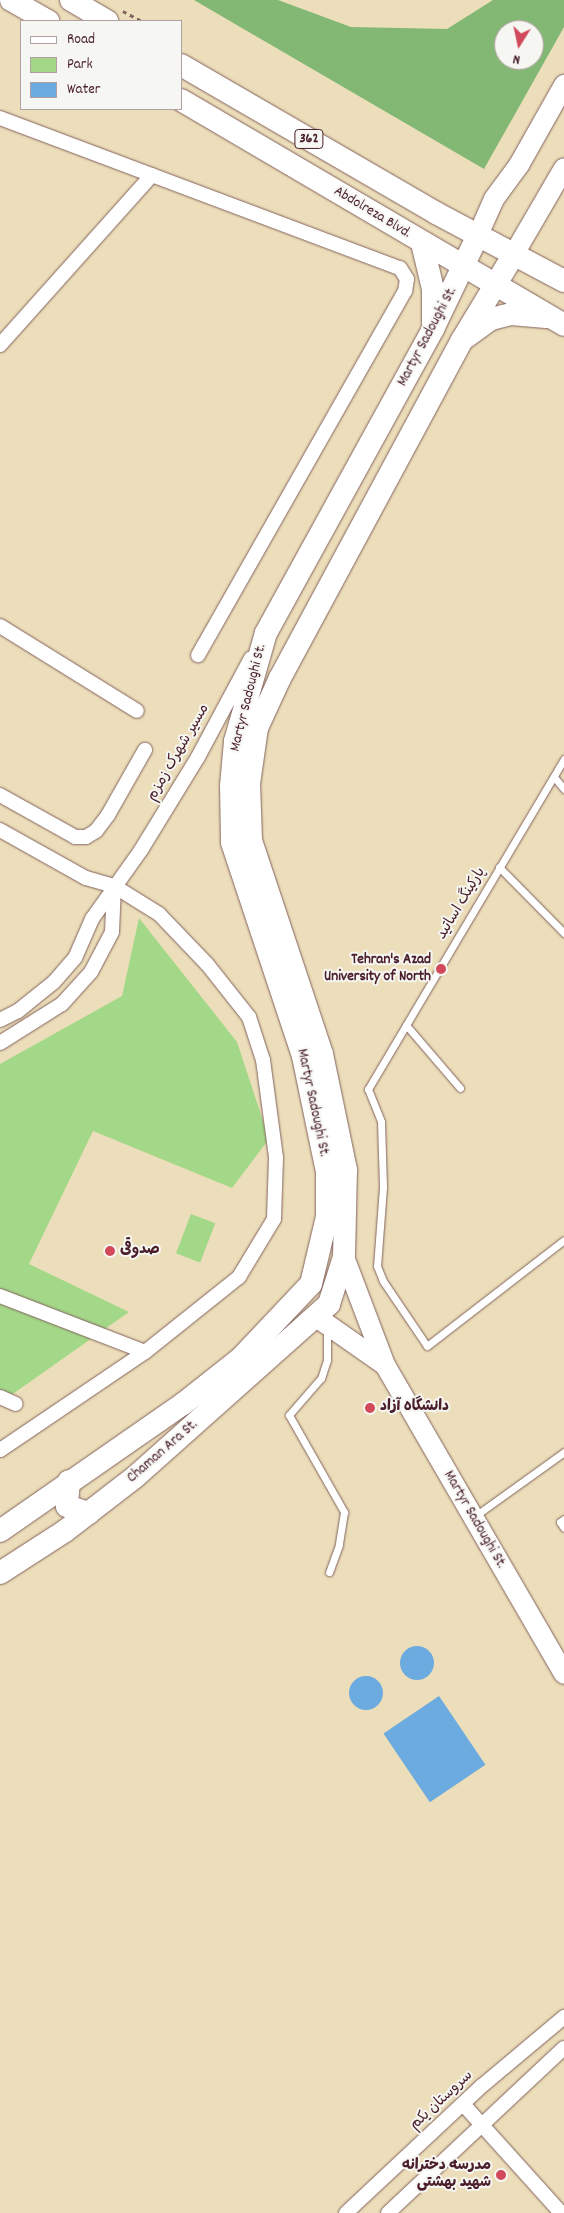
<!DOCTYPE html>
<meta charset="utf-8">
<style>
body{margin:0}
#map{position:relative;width:564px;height:2213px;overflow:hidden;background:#ecdeba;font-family:Dekko,"Playpen Sans Arabic",sans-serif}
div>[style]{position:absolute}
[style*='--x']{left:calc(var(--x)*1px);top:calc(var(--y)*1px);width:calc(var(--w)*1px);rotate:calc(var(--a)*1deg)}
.green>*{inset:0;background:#a3d888;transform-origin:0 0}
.forest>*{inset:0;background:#82b874}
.water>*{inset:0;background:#6cabdf;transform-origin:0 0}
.round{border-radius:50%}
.path>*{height:2.5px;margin-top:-1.25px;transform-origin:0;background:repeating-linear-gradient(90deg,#83625d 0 4px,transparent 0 8px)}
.roads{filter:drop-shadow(0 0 1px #83625d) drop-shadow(0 0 1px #83625d)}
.lane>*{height:7px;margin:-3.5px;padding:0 3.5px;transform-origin:3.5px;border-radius:3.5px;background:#fff}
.street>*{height:14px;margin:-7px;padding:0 7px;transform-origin:7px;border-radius:7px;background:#fff}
.secondary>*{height:20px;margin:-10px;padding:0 10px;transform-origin:10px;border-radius:10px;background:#fff}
.primary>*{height:22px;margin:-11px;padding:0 11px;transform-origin:11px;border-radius:11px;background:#fff}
.dots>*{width:14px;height:14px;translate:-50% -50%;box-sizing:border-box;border:2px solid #f6f6f2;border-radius:50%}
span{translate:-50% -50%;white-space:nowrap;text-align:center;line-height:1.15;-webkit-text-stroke:4px #f6f6f2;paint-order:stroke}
.shield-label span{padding:1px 4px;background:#f6f6f2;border:1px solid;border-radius:4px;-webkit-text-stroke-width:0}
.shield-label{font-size:14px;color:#4a1f2b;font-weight:700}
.street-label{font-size:15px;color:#4a1f2b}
.poi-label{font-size:15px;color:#4a1f2b;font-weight:700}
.right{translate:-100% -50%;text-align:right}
.left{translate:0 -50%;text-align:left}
.legend{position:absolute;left:20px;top:20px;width:162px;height:90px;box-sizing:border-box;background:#f6f6f2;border:1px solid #b1a0a2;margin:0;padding:6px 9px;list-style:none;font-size:15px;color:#4a1f2b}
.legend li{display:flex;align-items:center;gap:10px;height:25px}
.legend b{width:25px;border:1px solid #b1a0a2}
.north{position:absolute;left:494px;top:20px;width:50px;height:50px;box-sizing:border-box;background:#f6f6f2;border:1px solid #b1a0a2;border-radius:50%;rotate:190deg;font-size:14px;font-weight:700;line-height:20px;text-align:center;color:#4a1f2b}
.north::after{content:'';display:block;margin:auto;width:18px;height:22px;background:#d1495b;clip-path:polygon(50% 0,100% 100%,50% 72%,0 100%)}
</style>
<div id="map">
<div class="green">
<div style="clip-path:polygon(139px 918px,237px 1042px,269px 1139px,232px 1188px,93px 1131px,29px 1264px,129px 1312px,0 1403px,0 1064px,122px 996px)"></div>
<div style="left:191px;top:1214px;width:26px;height:42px;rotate:21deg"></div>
</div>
<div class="forest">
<div style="clip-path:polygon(evenodd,194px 0,278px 0,351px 27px,447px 29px,493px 0,564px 0,564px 27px,484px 169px,194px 0,504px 30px,534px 30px,534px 60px,504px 60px,504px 30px)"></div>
</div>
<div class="water">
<div class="round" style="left:400px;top:1646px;width:34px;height:34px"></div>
<div class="round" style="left:349px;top:1676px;width:34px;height:34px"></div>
<div style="left:439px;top:1696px;width:83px;height:67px;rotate:56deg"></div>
</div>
<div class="path">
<div style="--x:123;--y:11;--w:21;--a:28"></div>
</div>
<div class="roads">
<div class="lane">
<div style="--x:564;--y:759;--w:384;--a:120.7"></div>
<div style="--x:368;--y:1089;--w:35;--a:68"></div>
<div style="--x:381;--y:1122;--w:65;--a:88.2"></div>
<div style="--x:383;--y:1187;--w:79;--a:94.3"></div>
<div style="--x:377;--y:1266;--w:16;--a:68"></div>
<div style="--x:383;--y:1281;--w:78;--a:55.9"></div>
<div style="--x:427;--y:1346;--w:173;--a:-37.7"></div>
<div style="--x:554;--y:777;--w:16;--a:50"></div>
<div style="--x:499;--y:867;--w:93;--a:45.4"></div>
<div style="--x:406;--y:1025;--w:83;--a:49.4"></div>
<div style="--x:327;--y:1329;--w:31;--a:90"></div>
<div style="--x:327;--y:1360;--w:19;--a:108"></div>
<div style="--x:321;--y:1378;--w:49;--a:130.9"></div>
<div style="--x:289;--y:1415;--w:112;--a:60.4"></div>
<div style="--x:344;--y:1512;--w:33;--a:99"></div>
<div style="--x:339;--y:1545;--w:29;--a:110"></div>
<div style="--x:475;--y:1516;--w:110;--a:-35.7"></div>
<div style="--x:564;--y:1519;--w:5;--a:143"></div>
<div style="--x:560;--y:1522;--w:7;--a:56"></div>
</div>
<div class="street">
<div style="--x:0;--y:118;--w:427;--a:20.6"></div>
<div style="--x:400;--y:268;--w:13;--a:58"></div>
<div style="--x:407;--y:279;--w:12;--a:99"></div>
<div style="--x:405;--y:291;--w:419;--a:119.6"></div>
<div style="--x:0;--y:345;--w:228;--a:-48.2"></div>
<div style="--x:0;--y:626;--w:161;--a:31.8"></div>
<div style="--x:0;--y:795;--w:86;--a:29.2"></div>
<div style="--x:75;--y:837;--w:11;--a:0"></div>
<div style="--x:86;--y:837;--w:12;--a:-31"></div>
<div style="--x:96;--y:831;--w:20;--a:-53"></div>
<div style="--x:108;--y:815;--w:75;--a:-60.4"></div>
<div style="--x:0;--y:830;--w:98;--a:29.2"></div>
<div style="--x:86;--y:878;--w:29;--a:16"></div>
<div style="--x:114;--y:886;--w:53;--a:31.9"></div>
<div style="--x:159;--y:914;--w:69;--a:46.2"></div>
<div style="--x:207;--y:964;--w:68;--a:51.6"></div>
<div style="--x:249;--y:1017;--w:45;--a:72"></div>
<div style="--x:263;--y:1060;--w:99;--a:82.4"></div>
<div style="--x:276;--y:1158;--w:61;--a:91.9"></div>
<div style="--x:274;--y:1219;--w:68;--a:121.1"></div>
<div style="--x:239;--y:1277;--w:120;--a:141.4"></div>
<div style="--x:145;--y:1352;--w:175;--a:145.9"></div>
<div style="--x:0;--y:1020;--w:20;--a:-27"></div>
<div style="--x:18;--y:1011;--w:46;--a:-38.9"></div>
<div style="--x:54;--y:982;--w:32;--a:-49"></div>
<div style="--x:75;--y:958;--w:43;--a:-66.4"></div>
<div style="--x:92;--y:919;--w:85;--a:-54.6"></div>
<div style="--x:141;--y:850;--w:109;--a:-58.5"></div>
<div style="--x:198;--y:757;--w:112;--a:-61.8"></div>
<div style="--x:0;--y:1043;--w:73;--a:-32.2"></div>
<div style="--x:62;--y:1004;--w:43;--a:-47.8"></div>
<div style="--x:91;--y:972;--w:45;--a:-62.3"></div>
<div style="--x:112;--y:932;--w:45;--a:-87.5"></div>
<div style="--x:0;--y:1296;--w:155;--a:21.1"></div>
<div style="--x:0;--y:1397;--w:17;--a:24"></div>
<div style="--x:463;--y:2104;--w:147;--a:48"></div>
<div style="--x:346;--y:2213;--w:187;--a:-43.1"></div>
<div style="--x:483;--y:2085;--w:106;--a:-40"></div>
<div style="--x:388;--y:2213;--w:241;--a:-43.2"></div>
</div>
<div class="secondary">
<div style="--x:478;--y:235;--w:39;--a:-66"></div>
<div style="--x:494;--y:199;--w:42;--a:-53.7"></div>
<div style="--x:519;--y:165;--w:92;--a:-60.6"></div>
<div style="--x:514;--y:254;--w:99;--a:-59.8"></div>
<div style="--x:344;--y:1257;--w:116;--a:69.2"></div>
<div style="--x:385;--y:1365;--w:357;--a:59.9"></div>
<div style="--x:315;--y:1316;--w:85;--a:35"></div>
</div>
<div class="primary">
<div style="--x:11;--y:0;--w:43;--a:29.6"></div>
<div style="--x:71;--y:0;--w:42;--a:30.3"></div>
<div style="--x:181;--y:65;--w:295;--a:30.1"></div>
<div style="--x:436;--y:213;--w:145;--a:28"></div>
<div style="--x:181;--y:100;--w:444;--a:30.4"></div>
<div style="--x:422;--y:243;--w:47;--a:76.6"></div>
<div style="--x:433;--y:289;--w:34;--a:90"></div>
<div style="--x:466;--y:337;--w:31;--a:-36"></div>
<div style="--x:491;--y:319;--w:21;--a:-14"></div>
<div style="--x:511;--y:314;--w:35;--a:5"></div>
<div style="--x:69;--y:1481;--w:25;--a:95"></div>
<div style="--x:67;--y:1506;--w:23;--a:18"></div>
<div style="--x:0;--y:1531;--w:223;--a:-34.8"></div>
<div style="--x:183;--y:1404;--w:73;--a:-38.3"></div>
<div style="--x:240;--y:1359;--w:103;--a:-46.6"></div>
<div style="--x:311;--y:1284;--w:69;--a:-76.6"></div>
<div style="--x:327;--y:1217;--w:45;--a:-90"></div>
<div style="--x:327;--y:1172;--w:118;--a:-101.7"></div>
<div style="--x:303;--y:1056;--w:225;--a:-108.4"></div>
<div style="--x:232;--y:842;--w:56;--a:-91"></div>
<div style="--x:231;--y:786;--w:45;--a:-84.9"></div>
<div style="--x:235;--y:741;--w:112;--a:-74"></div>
<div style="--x:266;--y:633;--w:347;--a:-61.2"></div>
<div style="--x:433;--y:329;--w:104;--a:-64.4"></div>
<div style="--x:0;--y:1573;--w:77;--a:-32.9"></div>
<div style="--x:65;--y:1531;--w:88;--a:-37.6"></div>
<div style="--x:135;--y:1477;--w:260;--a:-41.7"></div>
<div style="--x:329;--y:1304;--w:49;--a:-72.3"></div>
<div style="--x:344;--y:1257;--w:87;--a:-88.7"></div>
<div style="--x:346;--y:1170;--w:118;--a:-101.7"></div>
<div style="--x:322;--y:1054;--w:225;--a:-108.4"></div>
<div style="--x:251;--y:840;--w:56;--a:-92"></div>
<div style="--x:249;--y:784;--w:57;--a:-81.9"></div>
<div style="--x:257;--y:728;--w:55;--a:-65.3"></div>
<div style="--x:280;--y:678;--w:384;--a:-61.7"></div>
<div style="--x:462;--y:340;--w:100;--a:-58.8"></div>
</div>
</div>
<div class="dots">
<div style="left:441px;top:969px;background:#d1495b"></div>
<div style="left:110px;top:1251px;background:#d1495b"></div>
<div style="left:370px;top:1408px;background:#d1495b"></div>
<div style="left:501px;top:2175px;background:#d1495b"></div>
</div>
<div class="shield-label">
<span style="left:309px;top:139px">362</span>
</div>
<div class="street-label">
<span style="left:372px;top:213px;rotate:31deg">Abdolreza Blvd.</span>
<span style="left:428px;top:337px;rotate:-62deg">Martyr Sadoughi St.</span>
<span style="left:249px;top:698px;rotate:-76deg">Martyr Sadoughi St.</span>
<span style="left:179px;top:753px;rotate:-60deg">مسیر شهرک زمزم</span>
<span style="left:462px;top:904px;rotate:-59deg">پارکینگ اساتید</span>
<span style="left:312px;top:1103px;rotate:78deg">Martyr Sadoughi St.</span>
<span style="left:163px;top:1452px;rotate:-41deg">Chaman Ara St.</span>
<span style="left:474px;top:1520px;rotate:60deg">Martyr Sadoughi St.</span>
<span style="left:442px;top:2101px;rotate:-43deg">سروستان یکم</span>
</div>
<div class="poi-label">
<span class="right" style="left:431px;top:969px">Tehran's Azad<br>University of North</span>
<span class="left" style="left:120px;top:1251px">صدوقی</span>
<span class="left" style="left:380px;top:1408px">دانشگاه آزاد</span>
<span class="right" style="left:491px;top:2175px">مدرسه دخترانه<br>شهید بهشتی</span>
</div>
<ul class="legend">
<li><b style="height:6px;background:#fff"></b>Road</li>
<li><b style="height:14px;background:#a3d888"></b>Park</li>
<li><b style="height:14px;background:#6cabdf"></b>Water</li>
</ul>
<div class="north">N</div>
</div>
